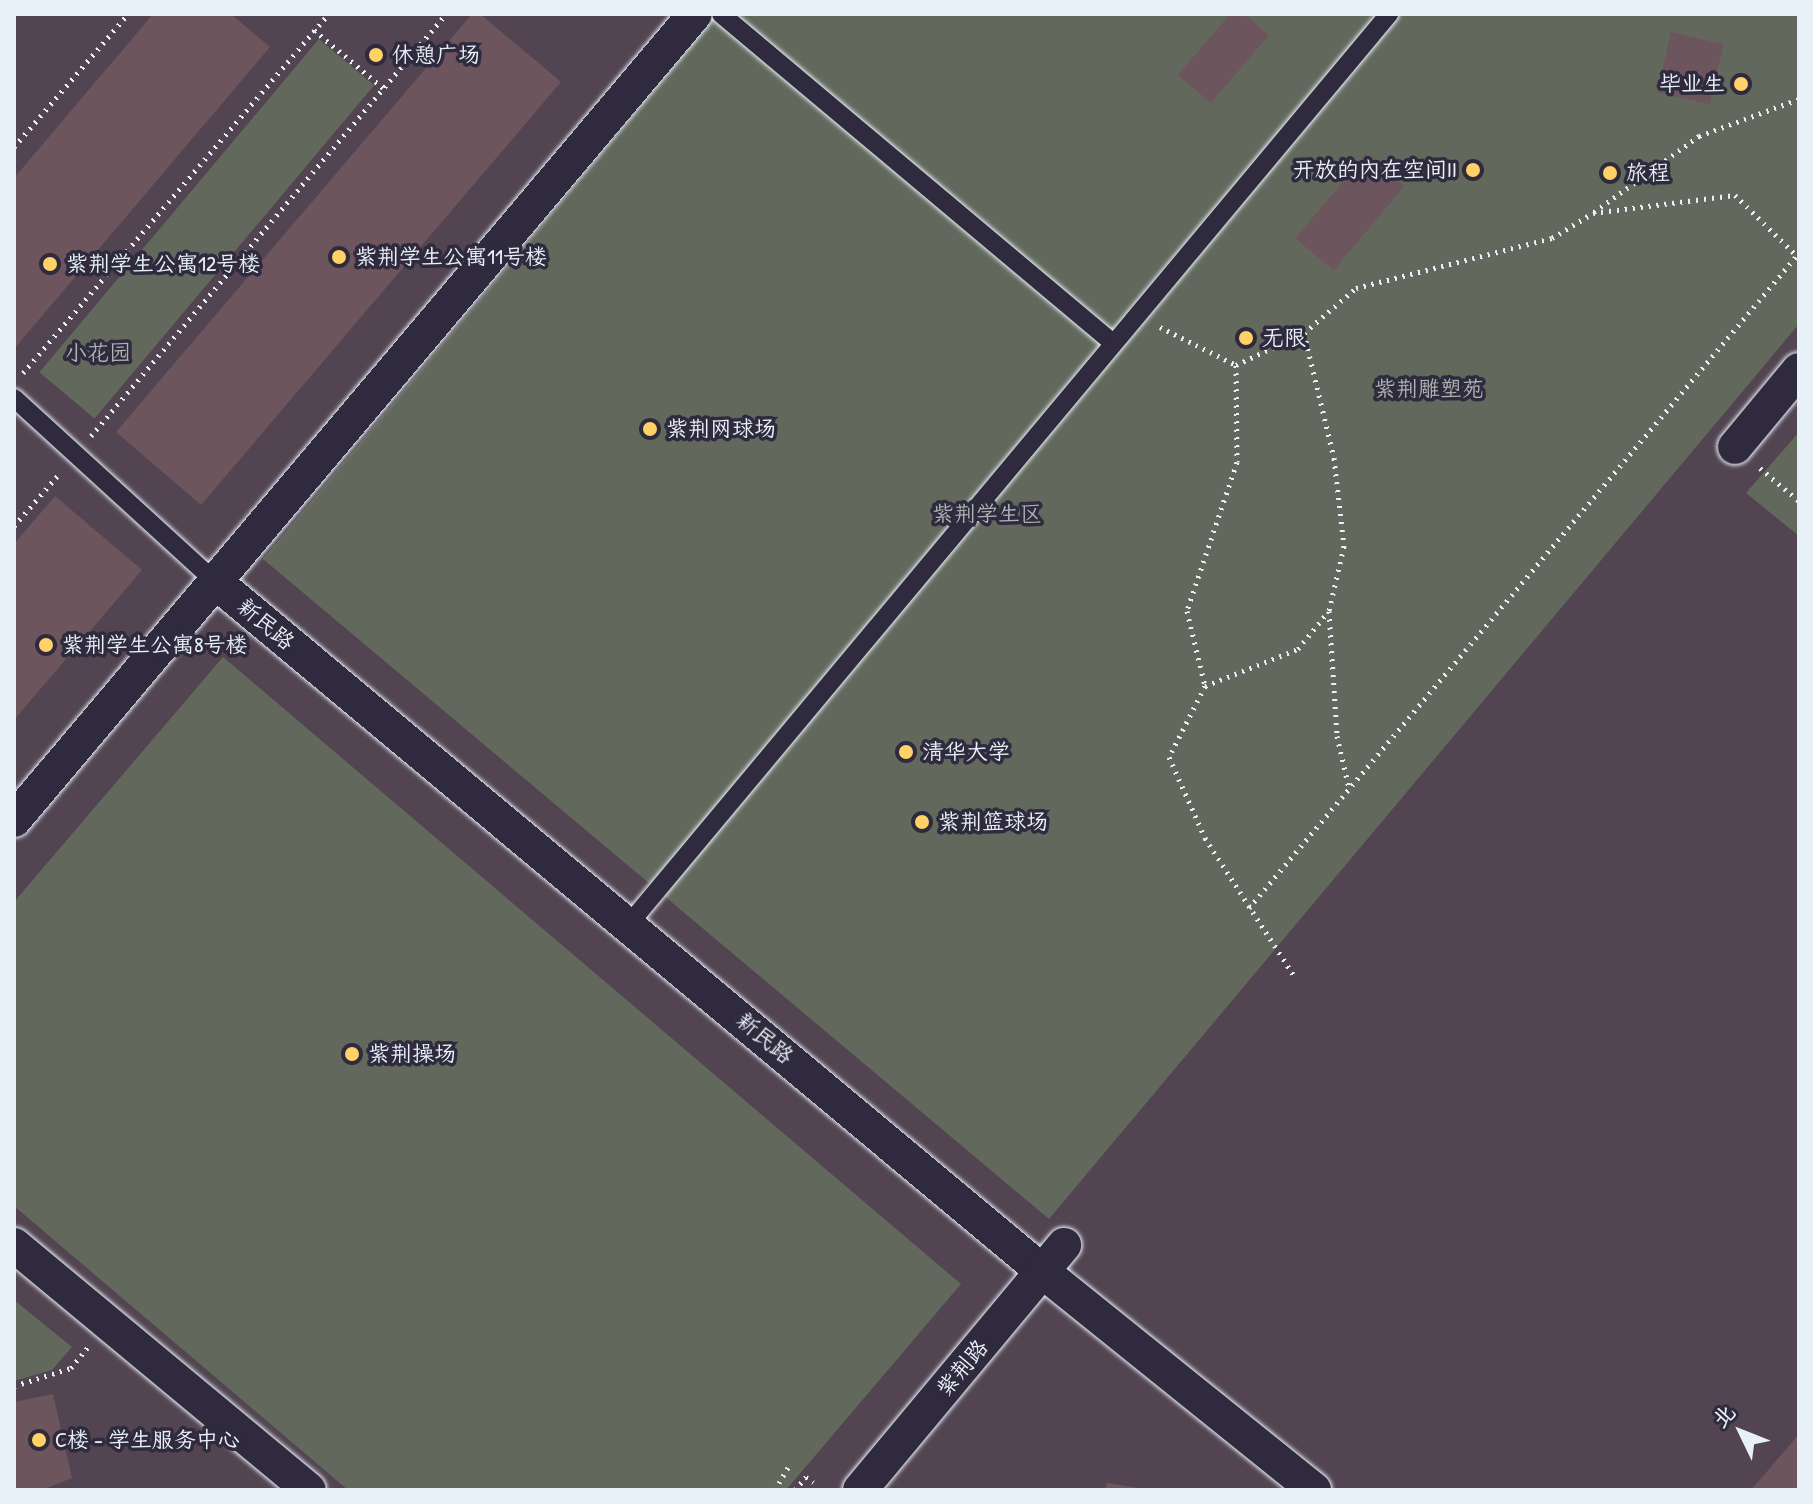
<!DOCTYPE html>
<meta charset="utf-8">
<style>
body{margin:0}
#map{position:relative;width:1813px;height:1504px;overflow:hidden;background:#423747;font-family:"Patrick Hand","LXGW WenKai TC",sans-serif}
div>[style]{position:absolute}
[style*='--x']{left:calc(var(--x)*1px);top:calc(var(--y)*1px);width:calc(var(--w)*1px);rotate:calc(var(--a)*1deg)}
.built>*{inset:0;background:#524451;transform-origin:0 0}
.green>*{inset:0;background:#62695c;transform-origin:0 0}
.building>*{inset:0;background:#6d555e;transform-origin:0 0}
.path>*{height:5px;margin-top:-2.5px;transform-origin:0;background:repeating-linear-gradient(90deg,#e8f1f8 0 2px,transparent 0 8px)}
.roads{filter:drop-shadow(0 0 2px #e8f1f8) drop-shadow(0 0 2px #e8f1f8)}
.service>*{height:18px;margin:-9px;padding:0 9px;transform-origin:9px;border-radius:9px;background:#2f2a3d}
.minor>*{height:34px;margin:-17px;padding:0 17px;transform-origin:17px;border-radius:17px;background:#2f2a3d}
.dots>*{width:22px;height:22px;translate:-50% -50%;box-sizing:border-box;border:4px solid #2f2a3d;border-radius:50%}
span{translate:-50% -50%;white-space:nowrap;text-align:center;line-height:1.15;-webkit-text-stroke:7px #2f2a3d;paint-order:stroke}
.poi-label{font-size:22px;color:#e8f1f8}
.left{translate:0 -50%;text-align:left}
.right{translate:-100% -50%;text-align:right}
.park-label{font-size:22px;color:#acb4b2}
.street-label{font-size:22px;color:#e8f1f8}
.frame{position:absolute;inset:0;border:16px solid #e8f1f8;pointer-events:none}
.north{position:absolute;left:1701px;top:1392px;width:80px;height:80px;-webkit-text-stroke:6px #2f2a3d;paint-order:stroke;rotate:313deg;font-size:22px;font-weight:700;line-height:32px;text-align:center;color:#e8f1f8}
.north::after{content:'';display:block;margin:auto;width:28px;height:36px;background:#e8f1f8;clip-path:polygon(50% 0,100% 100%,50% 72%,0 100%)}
</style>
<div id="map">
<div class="built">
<div style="left:14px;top:14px;width:1785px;height:1476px"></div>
</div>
<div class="green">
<div style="clip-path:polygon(718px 14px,1799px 14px,1799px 324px,1049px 1219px,263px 559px)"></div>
<div style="left:319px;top:39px;width:72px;height:435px;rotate:40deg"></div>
<div style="clip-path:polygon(1799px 432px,1799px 536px,1746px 493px)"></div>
<div style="clip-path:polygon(223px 657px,961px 1284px,786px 1490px,348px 1490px,14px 1206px,14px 902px)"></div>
<div style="clip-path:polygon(14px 1300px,72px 1347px,52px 1370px,14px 1381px)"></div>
</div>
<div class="building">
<div style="clip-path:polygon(153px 14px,231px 14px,270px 47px,14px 349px,14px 178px)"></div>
<div style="clip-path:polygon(472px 14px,480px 14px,561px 82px,201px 505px,116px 432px)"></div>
<div style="clip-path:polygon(1230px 14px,1244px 14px,1269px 35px,1211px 103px,1178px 75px)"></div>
<div style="left:1671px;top:32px;width:54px;height:62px;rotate:13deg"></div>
<div style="left:1366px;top:154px;width:50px;height:110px;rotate:40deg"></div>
<div style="clip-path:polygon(55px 496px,142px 570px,14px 720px,14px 544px)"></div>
<div style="clip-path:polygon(53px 1394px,72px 1478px,42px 1490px,14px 1490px,14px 1402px)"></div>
<div style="clip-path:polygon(1799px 1434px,1799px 1490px,1751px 1490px)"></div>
<div style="clip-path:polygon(1107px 1483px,1140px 1488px,1140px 1490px,1105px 1490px)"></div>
</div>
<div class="path">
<div style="--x:314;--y:30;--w:90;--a:40"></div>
<div style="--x:14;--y:147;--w:175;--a:-49.4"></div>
<div style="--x:1594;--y:212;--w:130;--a:-35.9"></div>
<div style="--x:1699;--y:136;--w:107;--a:-20.3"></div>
<div style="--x:1160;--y:327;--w:85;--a:26.6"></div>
<div style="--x:1236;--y:365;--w:97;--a:89.4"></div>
<div style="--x:1237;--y:462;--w:157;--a:108.6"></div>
<div style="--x:1187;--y:611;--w:77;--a:76.5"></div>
<div style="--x:1205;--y:686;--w:80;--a:116.9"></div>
<div style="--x:1169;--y:757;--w:89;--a:66"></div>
<div style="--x:1205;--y:838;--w:162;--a:57.1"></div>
<div style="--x:1304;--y:333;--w:129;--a:76.5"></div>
<div style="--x:1334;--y:458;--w:89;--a:83.5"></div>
<div style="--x:1344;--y:546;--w:67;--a:103"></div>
<div style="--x:1329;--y:611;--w:125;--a:86.3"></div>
<div style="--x:1337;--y:736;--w:53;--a:77"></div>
<div style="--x:1236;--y:365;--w:75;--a:-25.2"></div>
<div style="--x:1304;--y:333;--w:69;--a:-40.9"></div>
<div style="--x:1356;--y:288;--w:202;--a:-14.3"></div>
<div style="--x:1552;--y:238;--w:48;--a:-31.4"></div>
<div style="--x:1593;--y:213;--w:143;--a:-7.2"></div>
<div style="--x:1735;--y:195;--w:87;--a:44.5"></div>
<div style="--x:23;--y:373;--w:471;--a:-49.6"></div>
<div style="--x:91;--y:436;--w:551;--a:-49.93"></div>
<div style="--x:1760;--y:468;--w:51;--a:40.2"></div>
<div style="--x:14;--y:526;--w:69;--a:-49.1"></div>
<div style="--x:1205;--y:686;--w:100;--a:-21.7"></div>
<div style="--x:1298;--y:649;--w:48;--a:-51"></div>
<div style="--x:1249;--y:908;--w:855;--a:-49.98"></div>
<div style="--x:14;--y:1386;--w:60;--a:-17.5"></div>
<div style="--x:71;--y:1368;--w:27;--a:-51"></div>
<div style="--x:775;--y:1490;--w:28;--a:-60"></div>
<div style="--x:795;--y:1490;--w:17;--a:-50"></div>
<div style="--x:806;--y:1477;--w:9;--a:36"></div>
</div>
<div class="roads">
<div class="service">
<div style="--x:721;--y:14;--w:512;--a:40.01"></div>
<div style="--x:14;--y:398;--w:276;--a:42.4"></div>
<div style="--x:629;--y:924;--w:1186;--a:-50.13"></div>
</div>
<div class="minor">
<div style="--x:1735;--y:447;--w:100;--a:-50.3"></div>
<div style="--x:218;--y:584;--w:1073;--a:39.82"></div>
<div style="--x:1042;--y:1271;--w:349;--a:38.8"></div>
<div style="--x:14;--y:820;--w:1055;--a:-49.81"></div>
<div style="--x:14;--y:1245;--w:383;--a:39.7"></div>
<div style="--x:860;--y:1490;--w:319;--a:-50.2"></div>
</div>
</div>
<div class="dots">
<div style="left:376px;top:55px;background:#ffd166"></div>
<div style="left:1741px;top:84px;background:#ffd166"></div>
<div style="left:1473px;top:170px;background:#ffd166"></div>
<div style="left:1610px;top:173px;background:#ffd166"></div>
<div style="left:339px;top:257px;background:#ffd166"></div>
<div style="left:50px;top:264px;background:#ffd166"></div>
<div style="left:1246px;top:338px;background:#ffd166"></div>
<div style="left:650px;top:429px;background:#ffd166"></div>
<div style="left:46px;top:645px;background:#ffd166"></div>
<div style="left:906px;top:752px;background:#ffd166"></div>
<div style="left:922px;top:822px;background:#ffd166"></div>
<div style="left:352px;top:1054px;background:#ffd166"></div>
<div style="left:39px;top:1440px;background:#ffd166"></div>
</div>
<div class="poi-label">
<span class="left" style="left:392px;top:55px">休憩广场</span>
<span class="right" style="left:1725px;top:84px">毕业生</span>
<span class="right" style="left:1457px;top:170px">开放的内在空间II</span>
<span class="left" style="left:1626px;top:173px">旅程</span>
<span class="left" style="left:355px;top:257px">紫荆学生公寓11号楼</span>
<span class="left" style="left:66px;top:264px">紫荆学生公寓12号楼</span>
<span class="left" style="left:1262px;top:338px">无限</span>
<span class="left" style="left:666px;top:429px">紫荆网球场</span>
<span class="left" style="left:62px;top:645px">紫荆学生公寓8号楼</span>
<span class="left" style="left:922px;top:752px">清华大学</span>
<span class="left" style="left:938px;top:822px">紫荆篮球场</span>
<span class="left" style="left:368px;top:1054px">紫荆操场</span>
<span class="left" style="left:55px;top:1440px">C楼 - 学生服务中心</span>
</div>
<div class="park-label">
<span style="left:98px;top:353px">小花园</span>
<span style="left:1429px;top:389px">紫荆雕塑苑</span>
<span style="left:987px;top:514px">紫荆学生区</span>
</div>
<div class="street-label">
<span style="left:266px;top:624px;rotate:40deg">新民路</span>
<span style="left:765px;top:1038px;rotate:40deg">新民路</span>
<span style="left:962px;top:1368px;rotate:-50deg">紫荆路</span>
</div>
<div class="frame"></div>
<div class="north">北</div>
</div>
